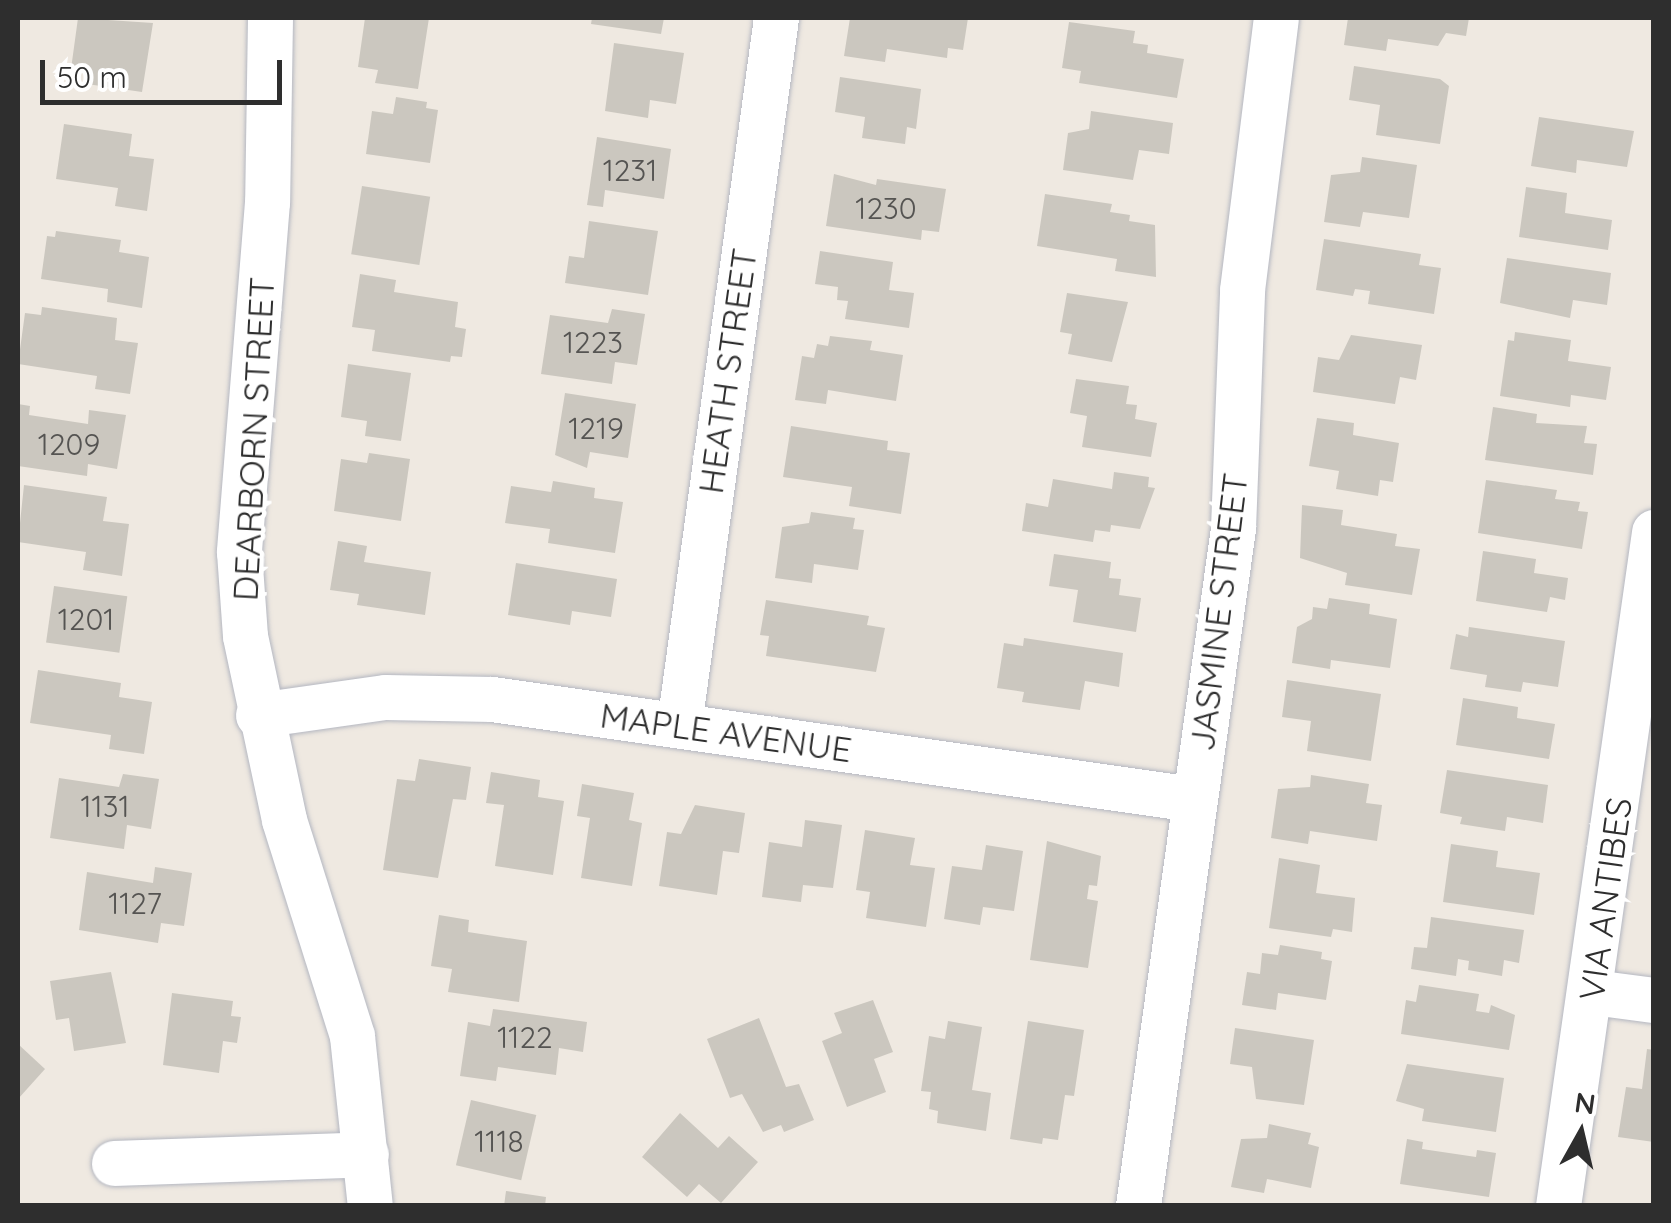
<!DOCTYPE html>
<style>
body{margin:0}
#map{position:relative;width:1671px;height:1223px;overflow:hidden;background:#efe9e1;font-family:Quicksand,sans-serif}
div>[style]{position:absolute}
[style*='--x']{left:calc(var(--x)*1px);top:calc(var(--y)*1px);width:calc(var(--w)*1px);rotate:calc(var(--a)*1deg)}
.building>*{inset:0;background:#cbc7bf;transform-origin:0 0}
.roads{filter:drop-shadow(0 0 2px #b4b7c1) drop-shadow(0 0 2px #b4b7c1)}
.minor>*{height:45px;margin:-22.5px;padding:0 22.5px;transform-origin:22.5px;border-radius:22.5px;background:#fff}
span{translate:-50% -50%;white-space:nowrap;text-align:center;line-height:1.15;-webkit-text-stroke:9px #fff;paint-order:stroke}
.number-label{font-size:30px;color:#555452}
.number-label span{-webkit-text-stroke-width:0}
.street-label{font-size:35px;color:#2e2e2e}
.frame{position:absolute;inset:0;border:20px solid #2e2e2e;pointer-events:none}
.north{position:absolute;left:1531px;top:1083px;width:100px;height:100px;-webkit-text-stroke:8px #fff;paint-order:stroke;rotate:8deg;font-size:28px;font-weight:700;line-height:40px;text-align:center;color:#2e2e2e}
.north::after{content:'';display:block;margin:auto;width:35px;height:45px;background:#2e2e2e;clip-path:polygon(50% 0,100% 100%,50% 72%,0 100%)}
.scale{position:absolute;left:40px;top:60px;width:242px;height:45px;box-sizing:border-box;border:5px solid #2e2e2e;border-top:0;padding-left:12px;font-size:30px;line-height:35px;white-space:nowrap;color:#2e2e2e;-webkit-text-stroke:8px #fff;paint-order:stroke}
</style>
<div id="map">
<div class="building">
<div style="clip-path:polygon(78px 18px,153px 23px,142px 92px,87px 84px,88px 72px,71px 69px)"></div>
<div style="clip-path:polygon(365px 18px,429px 18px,418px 89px,375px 83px,378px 70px,358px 67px)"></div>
<div style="clip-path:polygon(592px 18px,664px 18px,661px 34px,591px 24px)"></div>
<div style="clip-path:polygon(850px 18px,968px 18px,963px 50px,948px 48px,947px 58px,887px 49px,885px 62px,844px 56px)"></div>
<div style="clip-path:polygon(1348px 18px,1469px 18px,1466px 36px,1446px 33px,1438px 46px,1388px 39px,1386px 51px,1344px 45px)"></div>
<div style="clip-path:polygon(1069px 22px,1135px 31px,1133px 43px,1148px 45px,1147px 53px,1184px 59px,1177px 98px,1079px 83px,1081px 71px,1062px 68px)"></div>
<div style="clip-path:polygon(614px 43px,684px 53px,676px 104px,650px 100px,648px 118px,605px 111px)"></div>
<div style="clip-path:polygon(1354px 66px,1440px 79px,1449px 86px,1440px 144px,1376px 135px,1380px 105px,1349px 100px)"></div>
<div style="clip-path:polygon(840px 77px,921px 89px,916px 129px,907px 127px,905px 144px,862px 138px,865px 117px,835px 112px)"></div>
<div style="clip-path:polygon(396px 97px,427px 102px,426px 108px,438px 110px,430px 163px,366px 154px,372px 111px,393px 114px)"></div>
<div style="clip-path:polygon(1091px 111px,1173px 123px,1169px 154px,1139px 150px,1133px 180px,1063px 170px,1068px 133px,1089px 129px)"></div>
<div style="clip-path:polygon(1539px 117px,1634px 131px,1627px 167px,1577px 160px,1576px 173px,1531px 166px)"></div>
<div style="clip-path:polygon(64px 124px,132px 134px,129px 156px,154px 159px,147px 211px,115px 206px,118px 188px,56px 179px)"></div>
<div style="clip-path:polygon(597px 137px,671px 149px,664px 199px,605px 190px,603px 207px,587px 205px)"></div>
<div style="clip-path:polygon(1362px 157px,1417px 165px,1409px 218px,1363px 212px,1360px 227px,1324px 222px,1331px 175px,1360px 172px)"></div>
<div style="clip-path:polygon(834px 174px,876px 185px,877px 179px,946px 189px,939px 232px,922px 230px,921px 240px,826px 226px)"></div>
<div style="left:362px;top:186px;width:69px;height:69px;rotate:9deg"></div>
<div style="clip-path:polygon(1526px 187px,1567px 193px,1565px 213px,1612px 220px,1608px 250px,1519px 237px)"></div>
<div style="clip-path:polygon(1045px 194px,1112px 204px,1110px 212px,1130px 215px,1129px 221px,1155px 225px,1156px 277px,1115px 271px,1117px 259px,1037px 246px)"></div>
<div style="clip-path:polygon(589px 221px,658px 231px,648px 295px,565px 283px,569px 256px,584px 258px)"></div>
<div style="clip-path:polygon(56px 231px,121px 240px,119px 252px,149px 257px,142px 308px,107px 302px,108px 289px,41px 279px,47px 236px,55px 237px)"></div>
<div style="clip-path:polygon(1324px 239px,1421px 254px,1419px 265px,1441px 268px,1434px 314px,1368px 304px,1370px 291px,1355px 289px,1353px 296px,1316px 290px)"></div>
<div style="clip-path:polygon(820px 251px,893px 262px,889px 290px,914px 293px,909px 328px,845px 319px,848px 301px,837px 300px,838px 287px,815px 284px)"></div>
<div style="clip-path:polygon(1507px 258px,1611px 273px,1607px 305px,1573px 300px,1570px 318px,1500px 303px)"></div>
<div style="clip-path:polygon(360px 274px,396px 280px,394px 292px,458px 302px,455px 327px,466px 329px,462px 357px,451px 356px,450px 362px,372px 351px,375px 330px,352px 327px)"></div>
<div style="clip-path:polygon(1067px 293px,1128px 302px,1112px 362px,1068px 354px,1072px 334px,1060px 332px)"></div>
<div style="clip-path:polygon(42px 307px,117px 318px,115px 340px,138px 343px,130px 394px,95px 389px,97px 376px,18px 364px,25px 313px,41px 315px)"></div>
<div style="clip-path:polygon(612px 309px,645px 314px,637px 365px,615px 362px,612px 384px,541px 374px,550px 315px,608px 323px)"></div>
<div style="clip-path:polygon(1515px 332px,1571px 340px,1568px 361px,1611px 367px,1606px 400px,1571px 395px,1570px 407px,1500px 396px,1508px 340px,1514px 341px)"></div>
<div style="clip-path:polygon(1351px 335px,1422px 345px,1416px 380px,1400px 377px,1395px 404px,1313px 392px,1318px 357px,1339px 360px)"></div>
<div style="clip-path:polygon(830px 336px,872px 341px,870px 350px,903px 355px,896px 401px,828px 390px,826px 404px,795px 400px,802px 356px,814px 358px,817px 344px,828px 346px)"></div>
<div style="clip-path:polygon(348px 364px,411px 373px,401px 441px,365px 436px,367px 421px,341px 417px)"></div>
<div style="clip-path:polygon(1076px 379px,1129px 386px,1126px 404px,1137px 405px,1135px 419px,1157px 423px,1151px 457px,1082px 447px,1087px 416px,1070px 413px)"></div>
<div style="clip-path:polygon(565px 393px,636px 404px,628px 458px,590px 452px,587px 468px,555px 455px)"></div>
<div style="clip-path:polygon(18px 404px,30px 406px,29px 415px,88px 424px,89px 410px,126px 415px,117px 469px,88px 464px,87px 476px,18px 466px)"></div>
<div style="clip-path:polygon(1493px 407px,1537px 414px,1536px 423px,1587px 426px,1584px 443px,1597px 444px,1593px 475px,1485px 460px)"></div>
<div style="clip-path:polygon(1317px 418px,1354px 423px,1353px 435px,1399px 443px,1393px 482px,1380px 480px,1378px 496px,1336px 489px,1339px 471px,1309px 466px)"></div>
<div style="clip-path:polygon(791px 426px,888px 441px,887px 450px,910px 453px,901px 514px,849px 506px,852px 487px,783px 477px)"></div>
<div style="clip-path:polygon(369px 453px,410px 459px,401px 521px,334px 511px,341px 459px,367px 463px)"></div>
<div style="clip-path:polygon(1114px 472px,1149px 477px,1148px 487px,1155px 488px,1140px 529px,1111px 525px,1110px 532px,1095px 530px,1093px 542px,1022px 531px,1026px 503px,1048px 507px,1053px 479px,1112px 489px)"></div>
<div style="clip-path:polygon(1486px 480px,1557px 490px,1555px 499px,1580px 502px,1578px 511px,1588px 512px,1582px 549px,1478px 533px)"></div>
<div style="clip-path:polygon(553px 481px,595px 488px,594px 498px,623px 502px,615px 553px,548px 543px,550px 529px,505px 523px,511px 486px,551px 492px)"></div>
<div style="clip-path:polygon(24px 485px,107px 497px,103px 521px,129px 524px,122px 576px,83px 570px,86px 552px,18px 542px)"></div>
<div style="clip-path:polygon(1302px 505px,1343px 510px,1341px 525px,1397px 534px,1395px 546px,1420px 549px,1412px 595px,1345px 585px,1347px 573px,1300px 558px)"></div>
<div style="clip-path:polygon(811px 512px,855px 518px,853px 529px,864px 530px,858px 570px,814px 564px,812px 583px,775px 578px,782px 527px,809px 523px)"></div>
<div style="clip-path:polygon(338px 541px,367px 546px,364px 562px,431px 572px,425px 615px,357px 605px,359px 594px,330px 590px)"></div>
<div style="clip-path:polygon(1483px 551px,1536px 559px,1534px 573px,1568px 578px,1565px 600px,1550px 597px,1547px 612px,1476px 601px)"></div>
<div style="clip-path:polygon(1054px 554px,1111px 562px,1109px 578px,1121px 579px,1119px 595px,1141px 598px,1136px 632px,1073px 622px,1078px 590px,1049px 586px)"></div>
<div style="clip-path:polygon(516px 563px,617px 579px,611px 617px,572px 611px,570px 625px,508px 615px)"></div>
<div style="left:54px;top:586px;width:74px;height:57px;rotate:8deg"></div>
<div style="clip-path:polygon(1329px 598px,1370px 604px,1369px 614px,1397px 619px,1390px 668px,1331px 660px,1330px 669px,1292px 663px,1297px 627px,1312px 619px,1313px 607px,1327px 609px)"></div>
<div style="clip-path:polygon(766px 600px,869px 616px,867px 625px,885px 628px,876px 672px,766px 656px,769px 636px,760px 635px)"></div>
<div style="clip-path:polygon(1469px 627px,1565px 641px,1558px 687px,1523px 682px,1521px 692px,1485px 687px,1487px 675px,1450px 669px,1456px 634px,1468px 637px)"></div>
<div style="clip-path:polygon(1024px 638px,1123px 653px,1119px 687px,1085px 681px,1080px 710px,1022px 702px,1024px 692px,997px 688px,1004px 643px,1023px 646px)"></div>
<div style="clip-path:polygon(38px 670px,121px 683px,119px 697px,152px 702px,144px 754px,109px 749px,111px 735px,30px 723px)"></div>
<div style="clip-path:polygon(1287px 680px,1381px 694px,1371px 761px,1307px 751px,1311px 721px,1282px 717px)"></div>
<div style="clip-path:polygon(1463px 698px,1518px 707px,1517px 718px,1555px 724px,1549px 759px,1456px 745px)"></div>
<div style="clip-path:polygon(419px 759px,471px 767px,466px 800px,453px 799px,438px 878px,383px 870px,397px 779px,415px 781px)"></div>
<div style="clip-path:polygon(1447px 770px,1548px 785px,1543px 823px,1507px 817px,1505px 831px,1460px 824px,1462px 817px,1440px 813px)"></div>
<div style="clip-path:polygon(491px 772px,540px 780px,538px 797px,564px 801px,553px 875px,495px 866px,504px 805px,486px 803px)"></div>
<div style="clip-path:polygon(123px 774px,159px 779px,151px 829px,127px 825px,124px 849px,50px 838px,59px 778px,119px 787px)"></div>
<div style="clip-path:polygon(1311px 775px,1369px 784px,1366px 803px,1382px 805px,1377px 841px,1310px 831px,1308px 844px,1271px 838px,1278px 789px,1310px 787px)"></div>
<div style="clip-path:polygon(582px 784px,634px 793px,629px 820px,642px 823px,632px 886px,581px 878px,590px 818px,577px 816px)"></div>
<div style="clip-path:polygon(695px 805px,745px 813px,739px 853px,723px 851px,717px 895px,659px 886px,667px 832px,681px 834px)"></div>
<div style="clip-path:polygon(805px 820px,842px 825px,833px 888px,803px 885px,801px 902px,762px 897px,769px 842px,802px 847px)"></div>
<div style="clip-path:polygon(865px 830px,915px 838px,910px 865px,935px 868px,926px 927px,866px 918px,870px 892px,856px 890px)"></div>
<div style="clip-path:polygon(1047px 841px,1101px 856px,1097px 886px,1089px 885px,1087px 899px,1098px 901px,1088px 968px,1030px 960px)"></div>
<div style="clip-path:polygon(1451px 844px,1498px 851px,1496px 867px,1540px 873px,1534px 915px,1443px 902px)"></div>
<div style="clip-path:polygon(986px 845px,1023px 851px,1014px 911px,983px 907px,980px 925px,944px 919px,952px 866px,982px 870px)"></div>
<div style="clip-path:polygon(1279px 858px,1320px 865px,1316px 893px,1355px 898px,1352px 932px,1333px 929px,1331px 937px,1269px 928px)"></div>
<div style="clip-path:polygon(155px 867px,192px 873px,184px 926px,161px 923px,158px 943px,79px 930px,87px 872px,153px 883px)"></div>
<div style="clip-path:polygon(439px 915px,469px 920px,468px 932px,527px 941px,519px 1002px,448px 992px,452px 969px,431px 966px)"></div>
<div style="clip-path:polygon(1431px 917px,1524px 930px,1519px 963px,1504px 960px,1502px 976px,1468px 970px,1469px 961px,1458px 959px,1456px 976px,1411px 969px,1414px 947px,1427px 948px)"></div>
<div style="clip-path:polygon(1280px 945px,1322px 952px,1321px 959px,1332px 961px,1326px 1000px,1278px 993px,1276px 1010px,1242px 1005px,1247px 972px,1260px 974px,1262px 953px,1278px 955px)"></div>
<div style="clip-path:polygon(111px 972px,126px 1043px,74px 1051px,69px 1018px,56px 1020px,50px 981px)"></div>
<div style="clip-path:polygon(1419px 985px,1479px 994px,1476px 1011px,1489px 1013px,1491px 1005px,1515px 1015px,1509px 1050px,1401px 1034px,1406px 1000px,1416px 1002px)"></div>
<div style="clip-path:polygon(172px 993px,233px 1001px,231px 1016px,241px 1017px,237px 1043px,223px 1041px,219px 1073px,163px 1065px)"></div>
<div style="clip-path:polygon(873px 1000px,893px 1052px,874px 1059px,886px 1092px,847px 1107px,822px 1041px,842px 1033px,834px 1013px)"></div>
<div style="clip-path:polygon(493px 1009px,587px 1022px,583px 1052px,559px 1048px,556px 1075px,498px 1067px,496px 1081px,460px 1076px,468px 1022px,490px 1026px)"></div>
<div style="clip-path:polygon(759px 1018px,786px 1087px,799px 1084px,814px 1120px,784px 1132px,781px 1125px,763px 1132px,742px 1094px,730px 1098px,707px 1039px)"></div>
<div style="clip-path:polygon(948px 1021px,982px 1027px,972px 1090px,991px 1093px,986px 1131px,937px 1123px,938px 1111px,929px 1109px,931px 1092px,921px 1091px,929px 1036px,945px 1039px)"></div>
<div style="clip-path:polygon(1028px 1021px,1084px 1030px,1074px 1096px,1065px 1095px,1058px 1140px,1043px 1138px,1042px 1144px,1010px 1139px)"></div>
<div style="clip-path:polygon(1235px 1028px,1314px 1040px,1304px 1105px,1256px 1099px,1252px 1067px,1230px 1064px)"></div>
<div style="clip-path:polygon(18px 1044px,45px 1069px,18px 1099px)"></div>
<div style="clip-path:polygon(1647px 1049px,1654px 1050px,1654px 1142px,1618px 1137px,1626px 1087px,1642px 1089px)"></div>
<div style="clip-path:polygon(1407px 1064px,1504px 1078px,1496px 1132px,1422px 1121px,1424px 1109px,1396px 1101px)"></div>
<div style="left:471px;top:1100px;width:67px;height:67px;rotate:13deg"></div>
<div style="clip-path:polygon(680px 1113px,718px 1148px,729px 1136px,758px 1162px,721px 1203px,699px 1184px,687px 1197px,642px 1157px)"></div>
<div style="clip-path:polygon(1269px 1124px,1311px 1133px,1308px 1144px,1319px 1147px,1311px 1188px,1267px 1179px,1264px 1193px,1231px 1187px,1241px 1139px,1267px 1138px)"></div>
<div style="clip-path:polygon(1407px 1139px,1423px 1142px,1422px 1149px,1476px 1157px,1477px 1150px,1496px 1153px,1489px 1197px,1400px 1184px)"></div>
<div style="clip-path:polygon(506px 1191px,546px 1197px,545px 1206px,504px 1206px)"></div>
</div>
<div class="roads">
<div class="minor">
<div style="--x:270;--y:18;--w:184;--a:90.9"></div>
<div style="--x:267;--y:202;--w:351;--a:94.6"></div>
<div style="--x:239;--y:552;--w:84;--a:85.9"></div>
<div style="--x:245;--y:636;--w:188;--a:78"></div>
<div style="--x:284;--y:820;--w:226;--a:72.5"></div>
<div style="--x:352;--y:1036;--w:171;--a:84"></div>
<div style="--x:258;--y:715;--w:128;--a:-8.1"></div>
<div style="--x:385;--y:697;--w:107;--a:1.1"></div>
<div style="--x:492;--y:699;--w:708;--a:8.12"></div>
<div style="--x:679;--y:725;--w:714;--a:-82.19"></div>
<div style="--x:1593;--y:992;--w:62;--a:7.5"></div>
<div style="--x:114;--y:1163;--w:252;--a:-2"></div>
<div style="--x:1138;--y:1206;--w:685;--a:-82.02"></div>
<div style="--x:1233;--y:528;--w:238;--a:-87.8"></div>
<div style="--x:1242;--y:290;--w:274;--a:-82.9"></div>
<div style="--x:1558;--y:1206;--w:681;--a:-81.89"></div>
</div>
</div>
<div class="number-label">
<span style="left:630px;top:170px">1231</span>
<span style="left:886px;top:208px">1230</span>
<span style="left:593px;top:342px">1223</span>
<span style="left:596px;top:428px">1219</span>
<span style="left:69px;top:444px">1209</span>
<span style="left:86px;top:619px">1201</span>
<span style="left:105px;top:806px">1131</span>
<span style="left:135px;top:903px">1127</span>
<span style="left:525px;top:1037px">1122</span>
<span style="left:499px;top:1141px">1118</span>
</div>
<div class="street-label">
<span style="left:727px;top:371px;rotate:-82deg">HEATH STREET</span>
<span style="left:253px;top:439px;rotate:-87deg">DEARBORN STREET</span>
<span style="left:1218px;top:612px;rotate:-83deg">JASMINE STREET</span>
<span style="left:726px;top:732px;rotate:8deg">MAPLE AVENUE</span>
<span style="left:1605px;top:899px;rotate:-82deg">VIA ANTIBES</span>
</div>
<div class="frame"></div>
<div class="north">N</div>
<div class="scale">50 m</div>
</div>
